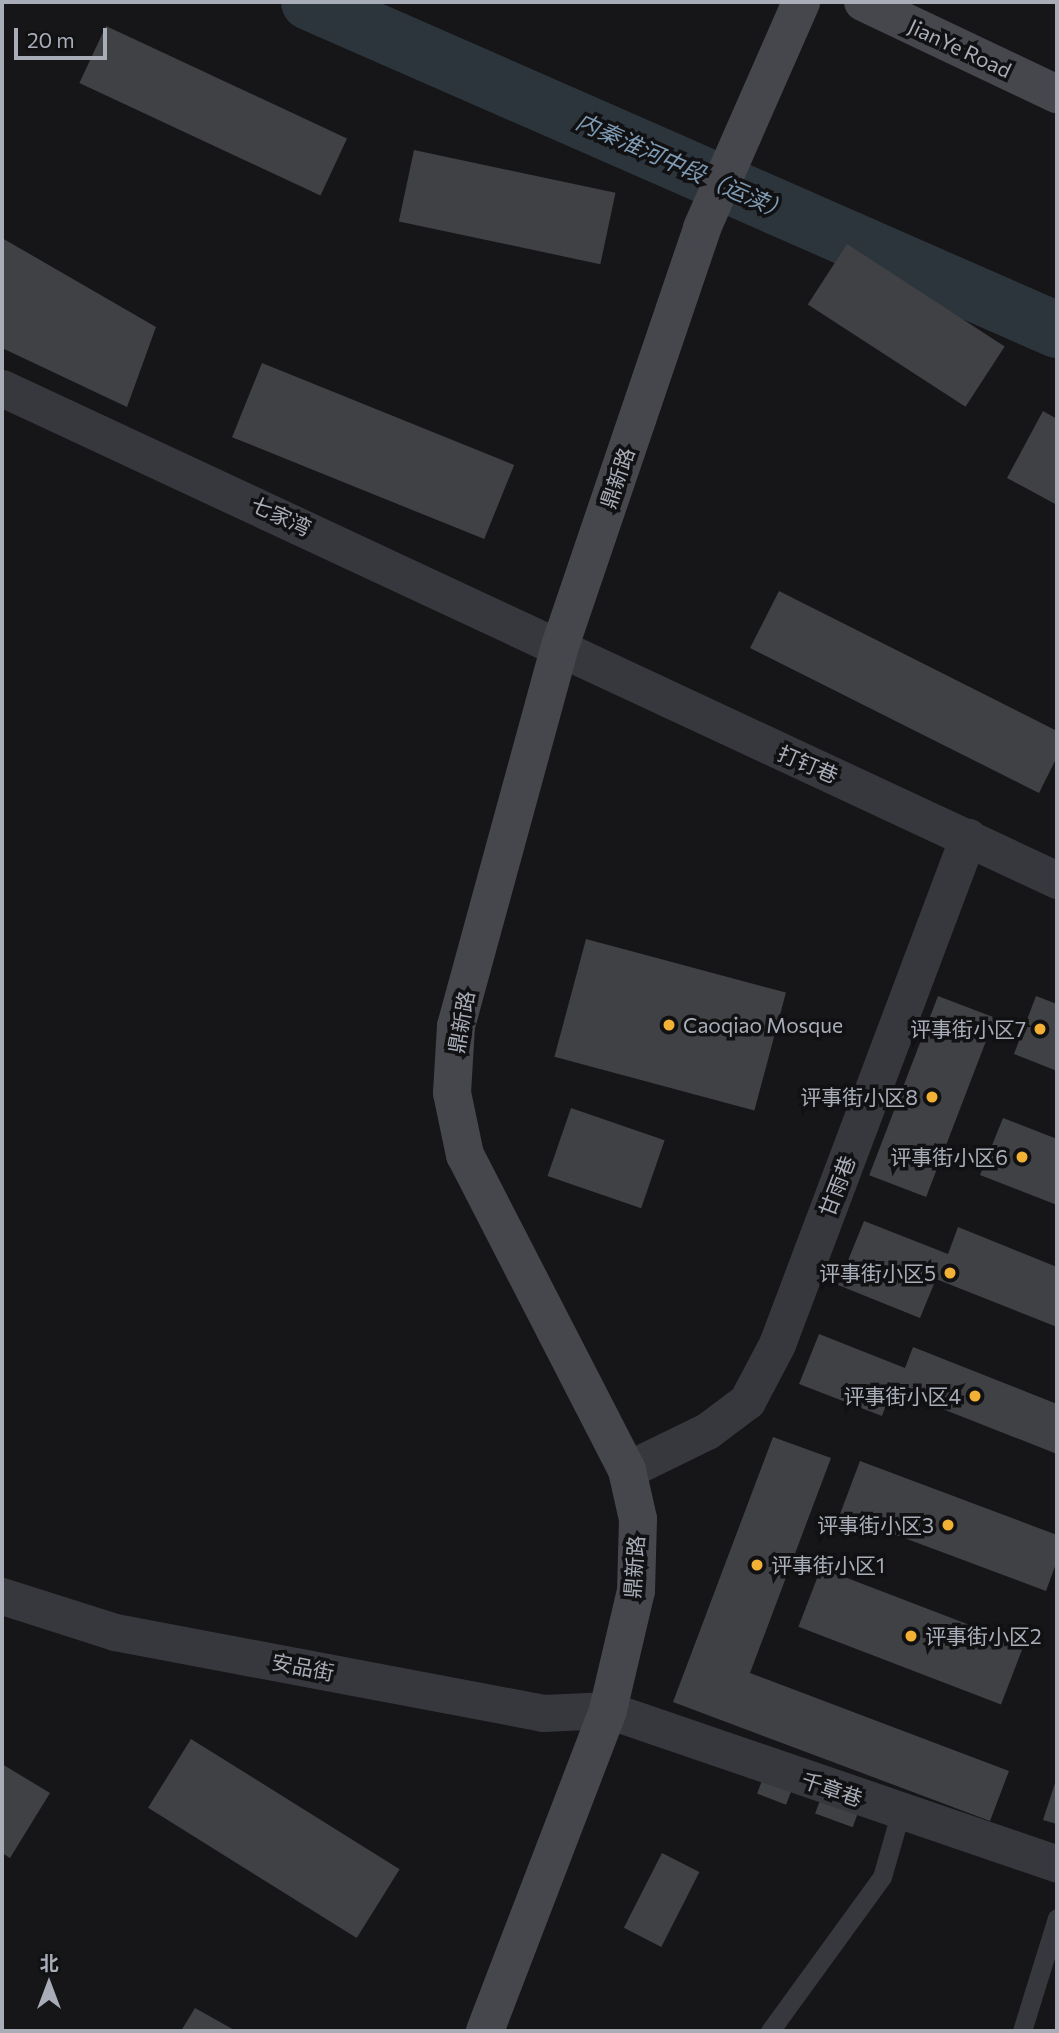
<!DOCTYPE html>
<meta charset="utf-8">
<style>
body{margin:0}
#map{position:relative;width:1059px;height:2033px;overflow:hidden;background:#161618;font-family:Commissioner,"Noto Sans SC",sans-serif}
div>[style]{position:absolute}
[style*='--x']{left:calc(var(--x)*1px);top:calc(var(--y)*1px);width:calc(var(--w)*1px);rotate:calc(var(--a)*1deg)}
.river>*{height:56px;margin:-28px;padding:0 28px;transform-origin:28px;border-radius:28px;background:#2c353c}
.building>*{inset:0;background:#404145;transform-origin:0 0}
.lane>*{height:19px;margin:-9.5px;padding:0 9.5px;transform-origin:9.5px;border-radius:9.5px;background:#37383d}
.street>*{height:37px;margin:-18.5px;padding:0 18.5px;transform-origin:18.5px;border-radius:18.5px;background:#37383d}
.secondary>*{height:38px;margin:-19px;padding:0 19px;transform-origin:19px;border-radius:19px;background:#45474d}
.dots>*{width:19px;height:19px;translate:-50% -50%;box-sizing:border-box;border:4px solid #111113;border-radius:50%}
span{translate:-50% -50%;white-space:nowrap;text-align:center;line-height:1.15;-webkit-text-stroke:7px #111113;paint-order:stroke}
.street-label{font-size:21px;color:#a8adb8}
.poi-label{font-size:21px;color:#a8adb8}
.left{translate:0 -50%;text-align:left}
.right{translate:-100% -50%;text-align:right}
.water-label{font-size:23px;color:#7f9bb3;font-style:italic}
.frame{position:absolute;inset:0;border:4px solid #a8adb8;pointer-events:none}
.north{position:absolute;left:14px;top:1949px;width:70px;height:70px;-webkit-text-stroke:5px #111113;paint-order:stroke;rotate:0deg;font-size:19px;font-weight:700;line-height:28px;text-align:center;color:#a8adb8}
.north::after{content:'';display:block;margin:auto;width:24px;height:32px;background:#a8adb8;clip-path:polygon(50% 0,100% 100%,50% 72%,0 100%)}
.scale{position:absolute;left:14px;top:28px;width:93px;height:32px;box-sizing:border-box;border:4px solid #a8adb8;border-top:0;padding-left:9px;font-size:21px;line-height:24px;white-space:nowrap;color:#a8adb8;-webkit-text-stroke:5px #111113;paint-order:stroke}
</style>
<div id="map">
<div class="river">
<div style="--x:309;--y:2;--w:817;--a:23.68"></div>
</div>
<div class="building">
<div style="left:106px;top:26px;width:266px;height:63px;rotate:25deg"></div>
<div style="left:414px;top:150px;width:206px;height:73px;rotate:12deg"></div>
<div style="clip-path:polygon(2px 238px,156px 327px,127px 407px,2px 348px)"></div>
<div style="left:847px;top:244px;width:188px;height:72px;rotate:33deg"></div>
<div style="left:262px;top:363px;width:272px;height:80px;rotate:22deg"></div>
<div style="clip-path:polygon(1043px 411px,1057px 419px,1057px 505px,1007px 478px)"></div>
<div style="clip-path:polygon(779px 591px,1057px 731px,1057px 757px,1039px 793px,750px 648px)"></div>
<div style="left:586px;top:939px;width:207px;height:122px;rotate:15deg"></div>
<div style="left:938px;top:996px;width:61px;height:192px;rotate:21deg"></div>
<div style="clip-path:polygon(1036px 996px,1057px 1004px,1057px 1071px,1014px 1054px)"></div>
<div style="left:571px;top:1108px;width:99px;height:72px;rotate:19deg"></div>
<div style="clip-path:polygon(1003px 1118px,1057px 1139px,1057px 1205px,980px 1175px)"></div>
<div style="clip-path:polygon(864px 1221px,948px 1254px,958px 1227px,1057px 1267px,1057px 1327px,936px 1279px,920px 1318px,838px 1285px)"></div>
<div style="clip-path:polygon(819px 1334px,905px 1368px,913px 1347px,1057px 1404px,1057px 1454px,892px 1389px,882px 1416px,799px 1384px)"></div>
<div style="clip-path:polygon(773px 1437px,831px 1458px,750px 1673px,1009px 1771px,990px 1821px,673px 1702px)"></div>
<div style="clip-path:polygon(860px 1461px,1057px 1535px,1057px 1561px,1046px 1591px,840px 1514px)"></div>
<div style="left:821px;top:1568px;width:217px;height:63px;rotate:21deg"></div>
<div style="left:191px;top:1739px;width:246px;height:81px;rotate:32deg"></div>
<div style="clip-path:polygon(2px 1764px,50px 1793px,10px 1858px,2px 1853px)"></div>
<div style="left:765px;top:1773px;width:31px;height:22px;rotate:21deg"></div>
<div style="clip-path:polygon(1057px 1777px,1057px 1824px,1043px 1820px)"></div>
<div style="left:823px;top:1792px;width:40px;height:23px;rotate:20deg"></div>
<div style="left:662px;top:1853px;width:42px;height:84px;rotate:27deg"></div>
<div style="clip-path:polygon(195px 2008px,236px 2031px,181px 2031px)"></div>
</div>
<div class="lane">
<div style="--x:770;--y:2031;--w:190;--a:-54"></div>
<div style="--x:882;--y:1877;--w:66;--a:-74.1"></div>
<div style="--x:1022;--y:2031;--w:118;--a:-72.8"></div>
</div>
<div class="street">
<div style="--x:2;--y:388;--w:1164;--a:25"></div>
<div style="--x:627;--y:1470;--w:89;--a:-26"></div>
<div style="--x:707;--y:1431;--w:50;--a:-36.9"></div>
<div style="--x:747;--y:1401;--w:64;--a:-62.2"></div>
<div style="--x:777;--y:1344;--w:542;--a:-69.36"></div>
<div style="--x:2;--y:1596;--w:119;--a:17.7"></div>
<div style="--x:115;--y:1632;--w:436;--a:10.7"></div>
<div style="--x:543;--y:1713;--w:65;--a:-2.6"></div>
<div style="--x:608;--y:1710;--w:475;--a:18.9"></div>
</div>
<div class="secondary">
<div style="--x:863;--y:2;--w:215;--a:25.4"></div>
<div style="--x:485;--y:2031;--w:344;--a:-69"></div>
<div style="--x:608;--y:1710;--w:122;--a:-76.8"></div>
<div style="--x:636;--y:1591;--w:72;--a:-88.4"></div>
<div style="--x:638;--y:1519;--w:50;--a:-102.7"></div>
<div style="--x:627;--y:1470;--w:354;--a:-117.2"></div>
<div style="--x:465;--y:1155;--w:63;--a:-101.8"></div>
<div style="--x:452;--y:1093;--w:67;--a:-86.6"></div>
<div style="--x:456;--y:1026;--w:394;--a:-74.7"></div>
<div style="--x:560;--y:646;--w:441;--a:-71.2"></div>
<div style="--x:702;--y:228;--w:247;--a:-66.3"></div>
</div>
<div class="dots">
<div style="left:669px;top:1025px;background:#f2b134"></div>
<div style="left:1040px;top:1029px;background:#f2b134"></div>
<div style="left:932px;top:1097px;background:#f2b134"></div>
<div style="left:1022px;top:1157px;background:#f2b134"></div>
<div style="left:950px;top:1273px;background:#f2b134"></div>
<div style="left:975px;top:1396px;background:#f2b134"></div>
<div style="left:948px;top:1525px;background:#f2b134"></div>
<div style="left:757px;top:1565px;background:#f2b134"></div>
<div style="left:911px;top:1636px;background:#f2b134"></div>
</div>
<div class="street-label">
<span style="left:960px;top:48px;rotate:25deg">JianYe Road</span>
<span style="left:617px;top:478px;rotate:-71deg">鼎新路</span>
<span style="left:281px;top:516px;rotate:25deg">七家湾</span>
<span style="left:808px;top:764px;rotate:23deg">打钉巷</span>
<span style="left:461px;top:1022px;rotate:-80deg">鼎新路</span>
<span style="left:837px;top:1186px;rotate:-69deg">甘雨巷</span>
<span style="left:634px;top:1567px;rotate:-86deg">鼎新路</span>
<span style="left:303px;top:1667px;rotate:11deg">安品街</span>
<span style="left:832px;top:1789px;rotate:19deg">千章巷</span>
</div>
<div class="poi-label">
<span class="left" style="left:683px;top:1025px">Caoqiao Mosque</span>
<span class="right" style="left:1026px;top:1029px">评事街小区7</span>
<span class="right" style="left:918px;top:1097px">评事街小区8</span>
<span class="right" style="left:1008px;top:1157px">评事街小区6</span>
<span class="right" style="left:936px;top:1273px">评事街小区5</span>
<span class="right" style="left:961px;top:1396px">评事街小区4</span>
<span class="right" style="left:934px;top:1525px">评事街小区3</span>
<span class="left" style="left:771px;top:1565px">评事街小区1</span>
<span class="left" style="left:925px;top:1636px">评事街小区2</span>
</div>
<div class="water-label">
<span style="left:683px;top:166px;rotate:24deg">内秦淮河中段（运渎）</span>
</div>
<div class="frame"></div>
<div class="north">北</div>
<div class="scale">20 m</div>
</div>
